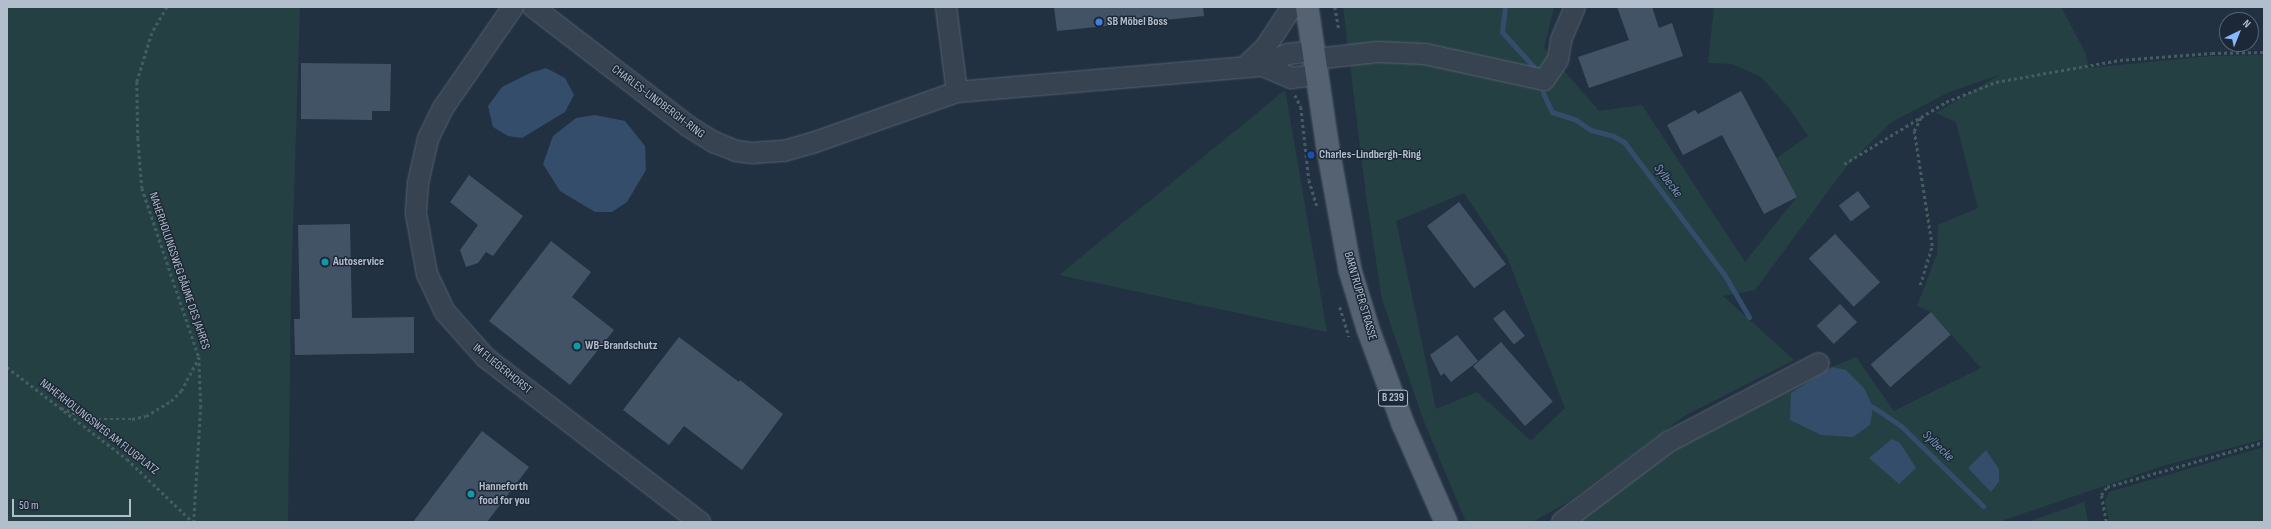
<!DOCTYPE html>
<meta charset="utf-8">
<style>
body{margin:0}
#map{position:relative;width:2271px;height:529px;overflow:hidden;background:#223142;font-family:"Sofia Sans Condensed",sans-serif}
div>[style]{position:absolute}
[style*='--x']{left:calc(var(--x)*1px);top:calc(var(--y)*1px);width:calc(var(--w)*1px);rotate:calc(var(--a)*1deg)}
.green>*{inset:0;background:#254043}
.water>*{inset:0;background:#344d6a}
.stream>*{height:5px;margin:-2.5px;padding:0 2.5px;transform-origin:2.5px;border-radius:2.5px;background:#344d6a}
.building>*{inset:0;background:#435366;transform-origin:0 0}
.path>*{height:2.5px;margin-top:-1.25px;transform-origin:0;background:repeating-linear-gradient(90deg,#435d60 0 3px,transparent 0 6px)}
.roads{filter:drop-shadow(0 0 1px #55616f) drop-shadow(0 0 1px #55616f)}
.minor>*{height:20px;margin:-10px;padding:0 10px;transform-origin:10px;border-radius:10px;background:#374351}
.major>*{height:22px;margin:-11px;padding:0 11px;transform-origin:11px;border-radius:11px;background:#556272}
.dots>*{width:11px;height:11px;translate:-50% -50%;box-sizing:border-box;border:2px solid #1c2837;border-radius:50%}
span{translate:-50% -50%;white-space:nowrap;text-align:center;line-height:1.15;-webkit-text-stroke:3px #1c2837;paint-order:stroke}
.shield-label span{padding:1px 3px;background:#1c2837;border:1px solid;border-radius:3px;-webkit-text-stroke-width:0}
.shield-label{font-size:11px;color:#b3becc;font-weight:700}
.poi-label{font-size:12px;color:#b3becc;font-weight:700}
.left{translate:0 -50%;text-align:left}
.street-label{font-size:12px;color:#b3becc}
.water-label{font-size:13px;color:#7895b6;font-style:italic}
.frame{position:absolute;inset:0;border:8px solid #b3becc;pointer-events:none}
.north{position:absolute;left:2219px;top:12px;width:40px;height:40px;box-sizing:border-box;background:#1c2837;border:1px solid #586473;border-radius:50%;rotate:43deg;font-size:11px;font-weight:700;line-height:16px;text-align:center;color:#b3becc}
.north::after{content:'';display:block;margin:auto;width:14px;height:18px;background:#85b8ff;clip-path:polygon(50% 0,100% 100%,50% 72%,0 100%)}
.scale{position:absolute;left:12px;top:499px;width:119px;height:18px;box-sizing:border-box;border:2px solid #b3becc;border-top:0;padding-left:5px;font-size:12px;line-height:14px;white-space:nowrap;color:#b3becc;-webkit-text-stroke:3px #1c2837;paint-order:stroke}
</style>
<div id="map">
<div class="green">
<div style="clip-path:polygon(7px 7px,300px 7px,291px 290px,288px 522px,7px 522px)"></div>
<div style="clip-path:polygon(evenodd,1343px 7px,1554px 7px,1544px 48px,1599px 111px,1642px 105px,1745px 262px,1797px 197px,1777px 158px,1808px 136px,1790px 109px,1761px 77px,1732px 64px,1708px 63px,1714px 7px,2061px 7px,2085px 52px,2089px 68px,2212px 56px,2264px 55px,2264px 439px,2166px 465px,1998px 522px,1570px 522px,1647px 462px,1822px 368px,1832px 367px,1856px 357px,1894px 411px,1981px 368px,1931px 312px,1917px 306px,1937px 254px,1938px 225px,1978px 208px,1956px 122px,1936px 113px,1999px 75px,1949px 92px,1890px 123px,1846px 167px,1755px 290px,1723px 296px,1794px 360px,1686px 415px,1568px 502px,1532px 522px,1466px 522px,1423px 419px,1382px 299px,1366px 195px,1343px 7px,1464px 193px,1508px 259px,1565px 408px,1531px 441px,1477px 392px,1436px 409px,1396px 221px,1464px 193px,1343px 7px,1986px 450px,1999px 469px,1999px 482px,1991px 492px,1986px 450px)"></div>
<div style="clip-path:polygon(1285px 90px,1327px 332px,1059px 275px)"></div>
<div style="clip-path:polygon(2264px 447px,2264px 522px,2109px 522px,2105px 500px,2109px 492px)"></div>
<div style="clip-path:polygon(2084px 502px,2088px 522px,2028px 522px)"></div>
</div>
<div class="water">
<div style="clip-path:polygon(546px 68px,565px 78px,574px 95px,565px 112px,522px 138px,508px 136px,493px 127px,488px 106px,502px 87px,530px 73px)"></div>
<div style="clip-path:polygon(595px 115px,625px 121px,645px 146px,646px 170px,627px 202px,612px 212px,595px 212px,560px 191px,543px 164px,553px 136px,576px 118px)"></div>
<div style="clip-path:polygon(1832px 367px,1846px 370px,1864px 388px,1873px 407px,1870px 425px,1853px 437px,1821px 435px,1790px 420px,1791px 393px)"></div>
<div style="clip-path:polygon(1892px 439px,1900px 443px,1916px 468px,1899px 484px,1869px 458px)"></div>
<div style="clip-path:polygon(1986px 450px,1999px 469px,1999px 482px,1991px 492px,1968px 468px)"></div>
</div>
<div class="stream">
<div style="--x:1505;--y:7;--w:25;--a:97"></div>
<div style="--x:1502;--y:32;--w:47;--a:47.6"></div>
<div style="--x:1543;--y:93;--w:21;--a:65"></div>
<div style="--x:1552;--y:112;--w:25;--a:18"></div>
<div style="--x:1576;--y:120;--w:18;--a:34"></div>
<div style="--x:1591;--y:130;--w:23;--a:15"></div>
<div style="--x:1613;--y:136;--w:13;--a:29"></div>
<div style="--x:1624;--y:142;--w:166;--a:52.9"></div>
<div style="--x:1724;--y:274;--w:50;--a:59.8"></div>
<div style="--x:1873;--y:407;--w:34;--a:34"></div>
<div style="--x:1901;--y:426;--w:115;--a:44.3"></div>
</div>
<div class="building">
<div style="clip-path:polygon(1054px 7px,1203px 7px,1204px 16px,1057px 31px)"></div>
<div style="clip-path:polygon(1617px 7px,1652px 7px,1659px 28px,1672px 23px,1683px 56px,1589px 88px,1578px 57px,1629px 40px)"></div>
<div style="clip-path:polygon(301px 63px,391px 64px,390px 111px,372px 111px,372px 120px,301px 119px)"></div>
<div style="clip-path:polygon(1741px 91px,1797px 197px,1764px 214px,1722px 135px,1683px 155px,1667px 125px,1695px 110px,1698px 114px)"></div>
<div style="clip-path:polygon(469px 175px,523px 216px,493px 256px,486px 252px,478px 263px,466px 267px,460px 250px,478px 225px,450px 202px)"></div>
<div style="left:1858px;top:191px;width:20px;height:24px;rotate:53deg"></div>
<div style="left:1459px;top:202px;width:78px;height:40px;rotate:53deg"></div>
<div style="clip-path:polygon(350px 224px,352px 318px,414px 317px,414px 353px,295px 355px,294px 319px,300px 319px,298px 225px)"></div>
<div style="left:1835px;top:234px;width:66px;height:36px;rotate:47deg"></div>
<div style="clip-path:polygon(551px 241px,591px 272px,572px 297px,614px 330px,570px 385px,489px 321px)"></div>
<div style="left:1840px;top:304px;width:25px;height:32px;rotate:47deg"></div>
<div style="left:1504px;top:310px;width:33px;height:14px;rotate:51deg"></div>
<div style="left:1931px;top:312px;width:30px;height:80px;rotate:49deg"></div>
<div style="clip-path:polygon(1457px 335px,1478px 361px,1451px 382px,1444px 373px,1441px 376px,1430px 355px)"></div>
<div style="clip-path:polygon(679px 337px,739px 382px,740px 380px,783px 414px,742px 470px,684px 426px,669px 445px,623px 410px)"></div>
<div style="left:1501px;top:342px;width:79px;height:37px;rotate:49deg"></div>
<div style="clip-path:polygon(482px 431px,529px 467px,487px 522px,413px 522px)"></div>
</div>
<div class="path">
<div style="--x:167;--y:7;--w:30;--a:120"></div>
<div style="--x:152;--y:33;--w:51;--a:107"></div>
<div style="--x:137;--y:82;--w:56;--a:89"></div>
<div style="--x:138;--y:138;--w:50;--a:85.4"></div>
<div style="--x:142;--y:188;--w:178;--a:71.4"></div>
<div style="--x:199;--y:357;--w:49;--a:87.7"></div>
<div style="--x:201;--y:406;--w:116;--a:93.5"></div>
<div style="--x:1335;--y:7;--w:22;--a:80"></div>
<div style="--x:1295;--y:95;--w:13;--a:63"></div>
<div style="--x:1301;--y:107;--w:73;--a:83.7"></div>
<div style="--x:1309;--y:180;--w:30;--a:73"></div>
<div style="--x:1844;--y:164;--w:119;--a:-31.3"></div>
<div style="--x:1946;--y:102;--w:54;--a:-21.8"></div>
<div style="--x:1996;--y:82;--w:126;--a:-10.1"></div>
<div style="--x:2120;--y:60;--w:92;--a:-4.4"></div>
<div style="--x:2212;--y:53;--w:52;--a:-1.1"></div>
<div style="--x:1920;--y:285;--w:41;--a:-72.9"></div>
<div style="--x:1932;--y:246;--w:116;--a:-98.9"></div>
<div style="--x:1914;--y:131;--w:16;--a:-63"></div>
<div style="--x:1340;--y:307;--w:31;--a:73"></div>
<div style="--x:7;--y:367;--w:151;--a:37.5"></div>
<div style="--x:127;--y:459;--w:91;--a:43.7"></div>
<div style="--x:61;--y:408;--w:19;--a:21"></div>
<div style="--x:79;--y:415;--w:19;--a:12"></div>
<div style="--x:98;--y:419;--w:34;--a:0"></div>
<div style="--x:132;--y:419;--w:14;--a:-12"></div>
<div style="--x:146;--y:416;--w:29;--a:-31"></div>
<div style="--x:171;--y:401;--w:14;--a:-45"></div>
<div style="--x:181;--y:391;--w:38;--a:-62"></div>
<div style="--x:2106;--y:522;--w:27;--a:-100"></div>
<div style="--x:2101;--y:495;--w:10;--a:-53"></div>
<div style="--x:2107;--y:487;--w:163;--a:-16"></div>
</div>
<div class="roads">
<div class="minor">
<div style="--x:513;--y:7;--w:123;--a:124.7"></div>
<div style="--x:443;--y:108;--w:34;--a:116"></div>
<div style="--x:428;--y:139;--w:45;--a:102.8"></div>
<div style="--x:418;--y:183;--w:31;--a:94"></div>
<div style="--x:416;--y:214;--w:61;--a:79.6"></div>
<div style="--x:427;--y:274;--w:42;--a:64.7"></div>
<div style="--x:445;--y:312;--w:62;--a:48.3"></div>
<div style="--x:486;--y:358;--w:270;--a:37.5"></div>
<div style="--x:533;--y:7;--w:195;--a:37.5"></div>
<div style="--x:688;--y:126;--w:31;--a:32"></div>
<div style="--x:714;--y:142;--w:24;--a:22"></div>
<div style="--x:736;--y:151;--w:16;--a:7"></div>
<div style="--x:752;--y:153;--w:32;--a:-4"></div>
<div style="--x:784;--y:151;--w:32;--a:-16"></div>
<div style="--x:815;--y:142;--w:151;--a:-19.4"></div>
<div style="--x:957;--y:92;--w:307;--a:-4.9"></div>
<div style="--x:1263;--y:66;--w:28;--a:-26"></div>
<div style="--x:1288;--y:54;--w:26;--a:-7"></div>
<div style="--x:946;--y:7;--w:86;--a:82.6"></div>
<div style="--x:1315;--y:59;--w:62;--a:-6.4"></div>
<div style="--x:1377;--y:52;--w:48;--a:2.4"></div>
<div style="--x:1425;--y:54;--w:122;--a:12.3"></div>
<div style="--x:1544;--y:80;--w:24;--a:-55"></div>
<div style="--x:1558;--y:60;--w:20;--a:-81"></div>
<div style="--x:1561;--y:40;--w:36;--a:-67"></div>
<div style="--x:1263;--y:66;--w:30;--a:23"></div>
<div style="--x:1291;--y:78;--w:26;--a:-7"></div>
<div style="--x:1245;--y:67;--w:28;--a:-44"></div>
<div style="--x:1265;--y:48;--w:49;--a:-56.6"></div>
<div style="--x:1562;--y:522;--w:133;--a:-37"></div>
<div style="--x:1668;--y:442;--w:170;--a:-27.6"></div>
</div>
<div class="major">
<div style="--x:1307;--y:7;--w:144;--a:81.6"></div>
<div style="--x:1328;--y:149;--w:123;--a:79.7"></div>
<div style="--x:1350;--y:270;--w:62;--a:73"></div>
<div style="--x:1368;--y:329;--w:101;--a:69.8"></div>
<div style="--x:1403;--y:424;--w:107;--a:66.3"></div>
</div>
</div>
<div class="dots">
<div style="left:1099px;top:22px;background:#3f7fe0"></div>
<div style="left:1311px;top:155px;background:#1a4fb4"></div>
<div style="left:325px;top:262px;background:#0f9aa8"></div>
<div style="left:577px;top:346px;background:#0f9aa8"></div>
<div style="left:471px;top:494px;background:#0f9aa8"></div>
</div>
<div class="shield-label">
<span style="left:1393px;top:398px">B 239</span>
</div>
<div class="poi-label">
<span class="left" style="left:1107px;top:22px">SB Möbel Boss</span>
<span class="left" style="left:1319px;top:155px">Charles-Lindbergh-Ring</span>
<span class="left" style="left:333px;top:262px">Autoservice</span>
<span class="left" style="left:585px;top:346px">WB-Brandschutz</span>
<span class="left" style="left:479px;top:494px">Hanneforth<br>food for you</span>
</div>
<div class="street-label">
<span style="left:658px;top:102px;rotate:37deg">CHARLES-LINDBERGH-RING</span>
<span style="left:179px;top:271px;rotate:71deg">NAHERHOLUNGSWEG BÄUME DES JAHRES</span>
<span style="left:1360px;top:296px;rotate:74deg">BARNTRUPER STRASSE</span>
<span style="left:502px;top:369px;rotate:39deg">IM FLIEGERHORST</span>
<span style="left:99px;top:427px;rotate:38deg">NAHERHOLUNGSWEG AM FLUGPLATZ</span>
</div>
<div class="water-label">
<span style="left:1668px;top:181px;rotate:53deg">Sylbecke</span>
<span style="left:1938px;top:446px;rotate:44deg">Sylbecke</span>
</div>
<div class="frame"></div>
<div class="north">N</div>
<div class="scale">50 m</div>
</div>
